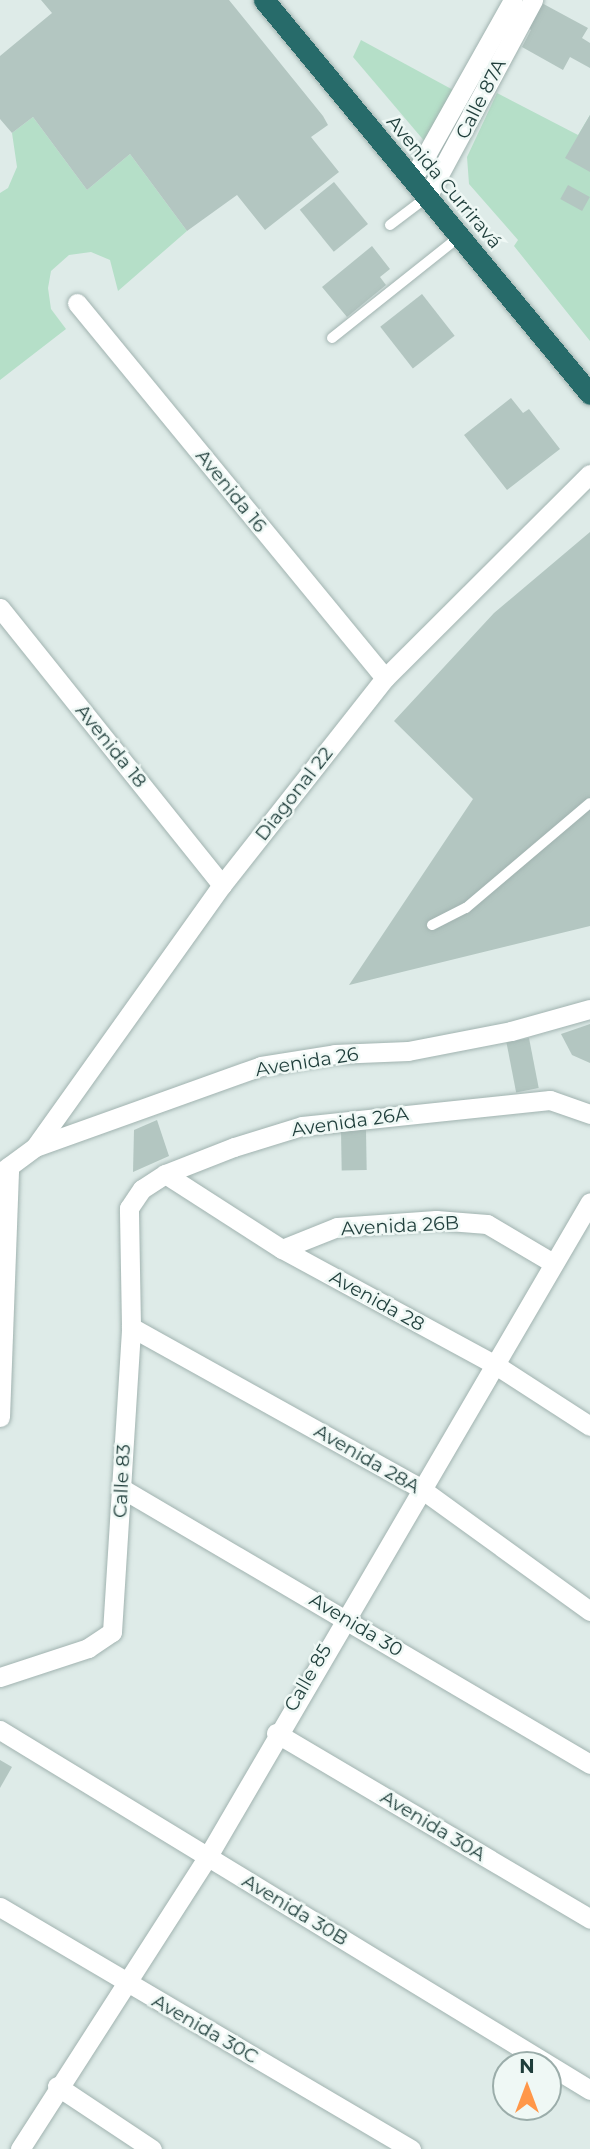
<!DOCTYPE html>
<meta charset="utf-8">
<style>
body{margin:0}
#map{position:relative;width:590px;height:2149px;overflow:hidden;background:#deebe8;font-family:Montserrat,sans-serif}
div>[style]{position:absolute}
[style*='--x']{left:calc(var(--x)*1px);top:calc(var(--y)*1px);width:calc(var(--w)*1px);rotate:calc(var(--a)*1deg)}
.green>*{inset:0;background:#b5dfc8}
.building>*{inset:0;background:#b3c6c1;transform-origin:0 0}
.roads{filter:drop-shadow(0 0 2px #a1b3b0) drop-shadow(0 0 2px #a1b3b0)}
.lane>*{height:10px;margin:-5px;padding:0 5px;transform-origin:5px;border-radius:5px;background:#fff}
.street>*{height:19px;margin:-9.5px;padding:0 9.5px;transform-origin:9.5px;border-radius:9.5px;background:#fff}
.highway>*{height:21px;margin:-10.5px;padding:0 10.5px;transform-origin:10.5px;border-radius:10.5px;background:#276b6a}
span{translate:-50% -50%;white-space:nowrap;text-align:center;line-height:1.15;-webkit-text-stroke:5px #eff8f5;paint-order:stroke}
.street-label{font-size:19px;color:#1e3d3a}
.north{position:absolute;left:492px;top:2051px;width:70px;height:70px;box-sizing:border-box;background:#eff8f5;border:2px solid #9badaa;border-radius:50%;rotate:0deg;font-size:19px;font-weight:700;line-height:28px;text-align:center;color:#1e3d3a}
.north::after{content:'';display:block;margin:auto;width:24px;height:32px;background:#ff9749;clip-path:polygon(50% 0,100% 100%,50% 72%,0 100%)}
</style>
<div id="map">
<div class="green">
<div style="clip-path:polygon(361px 40px,455px 91px,426px 143px,353px 57px)"></div>
<div style="clip-path:polygon(497px 93px,578px 135px,590px 115px,590px 341px,514px 246px,518px 240px,469px 184px,467px 157px)"></div>
<div style="clip-path:polygon(33px 117px,87px 190px,130px 154px,187px 231px,118px 291px,110px 260px,91px 252px,69px 255px,51px 271px,48px 288px,51px 309px,66px 329px,0 380px,0 193px,8px 188px,17px 167px,12px 133px)"></div>
</div>
<div class="building">
<div style="clip-path:polygon(41px 0,229px 0,323px 116px,328px 125px,311px 137px,339px 172px,265px 230px,237px 195px,187px 231px,130px 154px,87px 190px,33px 117px,12px 133px,0 119px,0 56px,52px 13px)"></div>
<div style="clip-path:polygon(538px 1px,588px 28px,582px 38px,590px 43px,590px 68px,570px 57px,563px 70px,522px 47px,531px 30px,525px 26px)"></div>
<div style="clip-path:polygon(590px 115px,590px 172px,565px 158px)"></div>
<div style="left:334px;top:182px;width:54px;height:44px;rotate:51deg"></div>
<div style="left:568px;top:185px;width:25px;height:16px;rotate:29deg"></div>
<div style="clip-path:polygon(372px 246px,390px 269px,380px 277px,386px 285px,347px 317px,322px 287px)"></div>
<div style="left:422px;top:294px;width:53px;height:53px;rotate:52deg"></div>
<div style="clip-path:polygon(511px 398px,523px 413px,529px 409px,560px 449px,507px 490px,464px 435px)"></div>
<div style="clip-path:polygon(590px 532px,590px 926px,349px 985px,473px 799px,394px 721px,494px 613px)"></div>
<div style="clip-path:polygon(590px 1024px,590px 1063px,572px 1055px,561px 1034px)"></div>
<div style="left:529px;top:1038px;width:51px;height:23px;rotate:79deg"></div>
<div style="clip-path:polygon(157px 1120px,169px 1156px,133px 1172px,134px 1130px)"></div>
<div style="left:366px;top:1130px;width:40px;height:25px;rotate:89deg"></div>
<div style="clip-path:polygon(0 1760px,12px 1767px,0 1788px)"></div>
</div>
<div class="roads">
<div class="lane">
<div style="--x:390;--y:225;--w:46;--a:-37.1"></div>
<div style="--x:332;--y:338;--w:162;--a:-38.5"></div>
<div style="--x:432;--y:925;--w:38;--a:-27"></div>
<div style="--x:466;--y:908;--w:162;--a:-40.3"></div>
</div>
<div class="street">
<div style="--x:412;--y:180;--w:206;--a:-60.7"></div>
<div style="--x:427;--y:197;--w:224;--a:-61.7"></div>
<div style="--x:77;--y:303;--w:485;--a:50.6"></div>
<div style="--x:0;--y:608;--w:355;--a:51.3"></div>
<div style="--x:35;--y:1147;--w:322;--a:-54.5"></div>
<div style="--x:222;--y:885;--w:263;--a:-51.8"></div>
<div style="--x:385;--y:678;--w:289;--a:-44.9"></div>
<div style="--x:0;--y:1173;--w:44;--a:-36.6"></div>
<div style="--x:35;--y:1147;--w:240;--a:-19.7"></div>
<div style="--x:261;--y:1066;--w:75;--a:-9.2"></div>
<div style="--x:335;--y:1054;--w:73;--a:-2.4"></div>
<div style="--x:408;--y:1051;--w:105;--a:-11"></div>
<div style="--x:511;--y:1031;--w:82;--a:-15.6"></div>
<div style="--x:165;--y:1174;--w:139;--a:32.7"></div>
<div style="--x:282;--y:1249;--w:241;--a:28.5"></div>
<div style="--x:494;--y:1364;--w:114;--a:32.9"></div>
<div style="--x:282;--y:1249;--w:59;--a:-21.8"></div>
<div style="--x:337;--y:1227;--w:99;--a:-4"></div>
<div style="--x:436;--y:1220;--w:51;--a:4.5"></div>
<div style="--x:487;--y:1224;--w:77;--a:30.6"></div>
<div style="--x:131;--y:1327;--w:331;--a:29.1"></div>
<div style="--x:420;--y:1488;--w:210;--a:35.9"></div>
<div style="--x:0;--y:1417;--w:251;--a:-87.9"></div>
<div style="--x:121;--y:1488;--w:544;--a:30.48"></div>
<div style="--x:0;--y:1677;--w:93;--a:-18.2"></div>
<div style="--x:88;--y:1648;--w:29;--a:-34"></div>
<div style="--x:112;--y:1632;--w:306;--a:-86.4"></div>
<div style="--x:131;--y:1327;--w:119;--a:-91"></div>
<div style="--x:129;--y:1208;--w:23;--a:-56"></div>
<div style="--x:142;--y:1189;--w:27;--a:-33"></div>
<div style="--x:165;--y:1174;--w:74;--a:-21.4"></div>
<div style="--x:234;--y:1147;--w:71;--a:-17.2"></div>
<div style="--x:302;--y:1126;--w:249;--a:-6"></div>
<div style="--x:550;--y:1100;--w:42;--a:19.3"></div>
<div style="--x:0;--y:1730;--w:691;--a:31.39"></div>
<div style="--x:276;--y:1733;--w:365;--a:30.6"></div>
<div style="--x:0;--y:1907;--w:477;--a:30.5"></div>
<div style="--x:57;--y:2086;--w:114;--a:33.6"></div>
<div style="--x:20;--y:2149;--w:348;--a:-57.3"></div>
<div style="--x:208;--y:1856;--w:757;--a:-59.71"></div>
</div>
<div class="highway">
<div style="--x:264;--y:0;--w:511;--a:50.4"></div>
</div>
</div>
<div class="street-label">
<span style="left:481px;top:99px;rotate:-63deg">Calle 87A</span>
<span style="left:444px;top:182px;rotate:50deg">Avenida Curriravá</span>
<span style="left:231px;top:491px;rotate:51deg">Avenida 16</span>
<span style="left:111px;top:746px;rotate:51deg">Avenida 18</span>
<span style="left:294px;top:794px;rotate:-52deg">Diagonal 22</span>
<span style="left:307px;top:1062px;rotate:-9deg">Avenida 26</span>
<span style="left:350px;top:1122px;rotate:-8deg">Avenida 26A</span>
<span style="left:400px;top:1226px;rotate:-3deg">Avenida 26B</span>
<span style="left:377px;top:1301px;rotate:29deg">Avenida 28</span>
<span style="left:367px;top:1459px;rotate:30deg">Avenida 28A</span>
<span style="left:122px;top:1481px;rotate:-87deg">Calle 83</span>
<span style="left:356px;top:1625px;rotate:31deg">Avenida 30</span>
<span style="left:308px;top:1678px;rotate:-60deg">Calle 85</span>
<span style="left:433px;top:1826px;rotate:31deg">Avenida 30A</span>
<span style="left:295px;top:1910px;rotate:31deg">Avenida 30B</span>
<span style="left:205px;top:2029px;rotate:30deg">Avenida 30C</span>
</div>
<div class="north">N</div>
</div>
